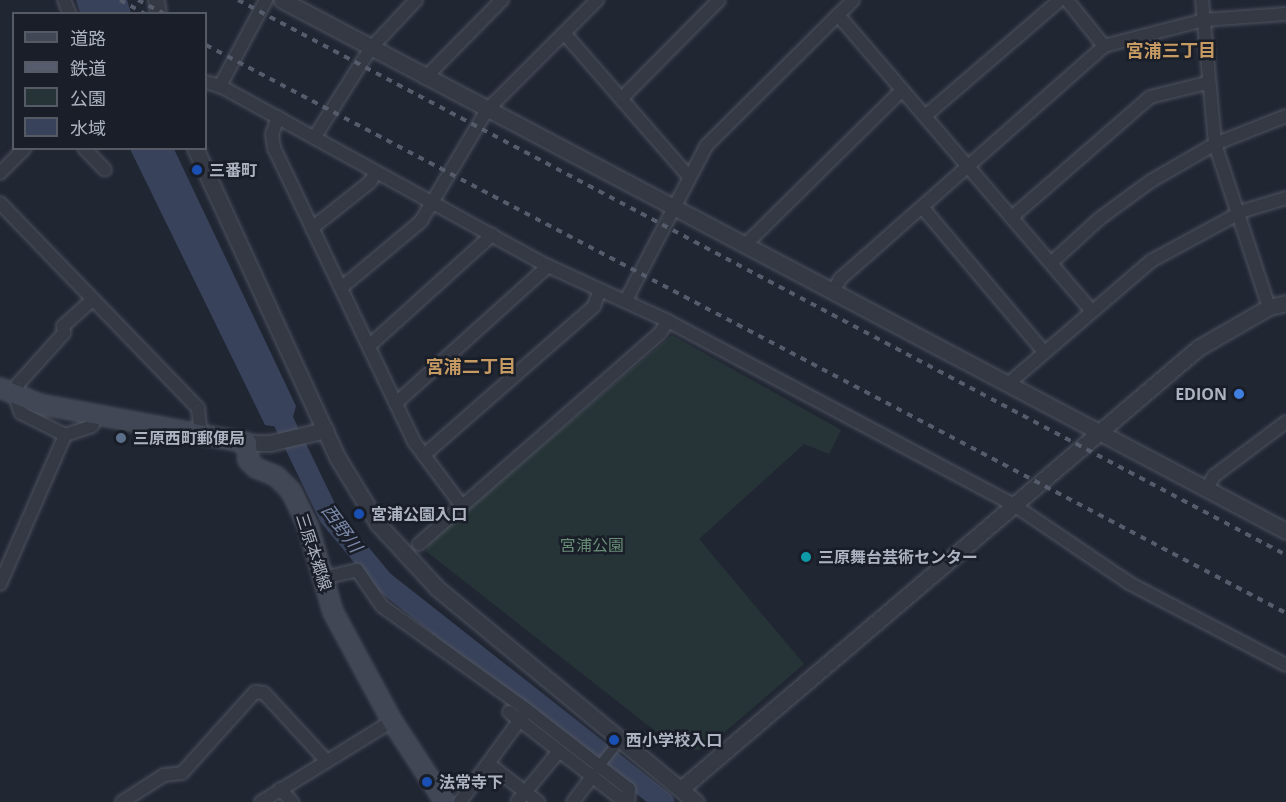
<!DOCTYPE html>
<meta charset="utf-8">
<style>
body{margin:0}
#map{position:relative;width:1286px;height:802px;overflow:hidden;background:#212633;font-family:"Open Sans","Noto Sans JP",sans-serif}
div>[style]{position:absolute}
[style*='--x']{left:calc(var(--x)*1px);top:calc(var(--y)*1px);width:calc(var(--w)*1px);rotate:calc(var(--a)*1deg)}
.green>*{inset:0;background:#263437}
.water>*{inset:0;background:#38425b}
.river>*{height:21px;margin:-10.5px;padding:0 10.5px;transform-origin:10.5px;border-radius:10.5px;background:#38425b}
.roads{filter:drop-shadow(0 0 2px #4e535f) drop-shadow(0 0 2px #4e535f)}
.pedestrian>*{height:9px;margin:-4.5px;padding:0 4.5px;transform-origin:4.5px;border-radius:4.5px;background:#343944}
.minor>*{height:12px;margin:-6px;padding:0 6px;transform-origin:6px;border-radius:6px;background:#343944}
.tertiary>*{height:15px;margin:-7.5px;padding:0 7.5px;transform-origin:7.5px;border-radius:7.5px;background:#343944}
.secondary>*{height:18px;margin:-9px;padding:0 9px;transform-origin:9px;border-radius:9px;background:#424756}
.rail>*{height:4px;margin-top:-2px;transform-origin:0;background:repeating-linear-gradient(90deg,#565c6b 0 6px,transparent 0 12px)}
.dots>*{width:16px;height:16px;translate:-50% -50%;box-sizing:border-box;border:3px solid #191e28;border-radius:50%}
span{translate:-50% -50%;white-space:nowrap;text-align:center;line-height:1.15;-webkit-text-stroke:5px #191e28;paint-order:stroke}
.poi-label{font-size:16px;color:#aeb3c1;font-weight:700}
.left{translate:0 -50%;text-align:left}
.right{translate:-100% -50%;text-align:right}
.park-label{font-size:16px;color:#688e76}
.street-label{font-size:16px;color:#aeb3c1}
.neighbourhood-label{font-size:18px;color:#c69a63;font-weight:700}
.water-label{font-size:18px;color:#7986a7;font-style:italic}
.legend{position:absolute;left:12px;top:12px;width:195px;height:138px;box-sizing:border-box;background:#191e28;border:2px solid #555a65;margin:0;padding:8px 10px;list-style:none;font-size:18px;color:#aeb3c1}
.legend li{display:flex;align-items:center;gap:12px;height:30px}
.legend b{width:30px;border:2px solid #555a65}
</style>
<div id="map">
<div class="green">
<div style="clip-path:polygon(672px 335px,841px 430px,829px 454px,804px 444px,699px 539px,804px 664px,724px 733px,698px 750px,686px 750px,659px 734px,426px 551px,431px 540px)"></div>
</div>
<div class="water">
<div style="clip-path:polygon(76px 0,127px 0,131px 13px,80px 13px)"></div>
<div style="clip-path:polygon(130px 149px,174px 149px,296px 406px,293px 417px,278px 427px,265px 425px)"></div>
</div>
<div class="river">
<div style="--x:272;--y:398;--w:131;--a:64.2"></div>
<div style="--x:329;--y:516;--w:85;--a:50.3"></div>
<div style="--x:383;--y:581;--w:357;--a:38.2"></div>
</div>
<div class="roads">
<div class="pedestrian">
<div style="--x:599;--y:765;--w:27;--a:-51"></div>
</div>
<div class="minor">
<div style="--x:64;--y:0;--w:15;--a:67"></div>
<div style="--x:1067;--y:0;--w:59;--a:51.2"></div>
<div style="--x:1202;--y:0;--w:145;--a:84.8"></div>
<div style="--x:1215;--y:144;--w:172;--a:71.7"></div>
<div style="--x:838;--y:15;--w:389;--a:49.4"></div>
<div style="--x:564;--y:33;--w:191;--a:49"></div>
<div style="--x:425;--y:78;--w:110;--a:-45.4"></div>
<div style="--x:206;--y:82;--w:17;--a:17"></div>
<div style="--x:222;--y:87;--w:372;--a:28.8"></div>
<div style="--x:548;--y:266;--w:132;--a:24.6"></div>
<div style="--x:668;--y:321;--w:392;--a:28"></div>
<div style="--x:1014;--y:505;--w:139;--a:34.1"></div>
<div style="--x:1129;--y:583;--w:177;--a:27.6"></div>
<div style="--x:220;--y:86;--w:98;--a:-61.9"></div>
<div style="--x:621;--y:99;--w:139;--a:-45.3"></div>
<div style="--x:925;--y:116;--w:178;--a:-40.7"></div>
<div style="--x:278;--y:117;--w:18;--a:109"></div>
<div style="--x:272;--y:134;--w:14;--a:82"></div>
<div style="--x:274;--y:148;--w:327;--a:64.5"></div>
<div style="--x:415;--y:443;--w:79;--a:53.3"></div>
<div style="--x:314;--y:138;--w:107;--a:-57.7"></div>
<div style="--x:371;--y:48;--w:66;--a:-46.8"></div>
<div style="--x:84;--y:148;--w:30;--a:46"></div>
<div style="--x:0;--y:173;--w:35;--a:-45"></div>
<div style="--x:0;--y:203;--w:285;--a:46"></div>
<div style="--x:198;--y:408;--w:28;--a:84"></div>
<div style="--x:922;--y:207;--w:189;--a:49.9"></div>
<div style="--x:1012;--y:217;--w:183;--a:-41"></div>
<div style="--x:1150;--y:97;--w:59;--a:-13.8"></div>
<div style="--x:312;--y:228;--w:74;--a:-38.4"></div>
<div style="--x:370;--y:182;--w:9;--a:-58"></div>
<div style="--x:746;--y:244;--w:219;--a:-44.6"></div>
<div style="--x:1051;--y:263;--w:65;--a:-42.5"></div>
<div style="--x:1099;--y:219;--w:64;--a:-36.2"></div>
<div style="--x:1151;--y:181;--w:74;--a:-30"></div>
<div style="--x:1215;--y:144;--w:76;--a:-21.5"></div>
<div style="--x:341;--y:288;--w:104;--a:-39.9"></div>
<div style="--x:421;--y:221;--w:129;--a:-59.3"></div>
<div style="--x:487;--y:110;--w:156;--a:-45"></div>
<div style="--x:834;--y:290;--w:13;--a:-61"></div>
<div style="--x:840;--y:279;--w:352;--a:-41.4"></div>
<div style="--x:1104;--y:46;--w:103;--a:-14.6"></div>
<div style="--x:1204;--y:20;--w:82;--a:-4.2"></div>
<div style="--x:92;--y:300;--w:39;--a:138"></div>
<div style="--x:63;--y:326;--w:7;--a:82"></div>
<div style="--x:64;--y:333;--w:69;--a:132"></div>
<div style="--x:18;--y:384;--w:12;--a:104"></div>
<div style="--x:15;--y:396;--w:18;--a:71"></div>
<div style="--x:21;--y:413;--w:49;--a:26.6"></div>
<div style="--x:65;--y:435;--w:28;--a:-18"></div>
<div style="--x:92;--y:426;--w:11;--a:-68"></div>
<div style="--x:626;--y:300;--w:174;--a:-62.5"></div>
<div style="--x:706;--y:146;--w:207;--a:-44.8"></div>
<div style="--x:369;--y:346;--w:166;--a:-42.1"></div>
<div style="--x:1008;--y:384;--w:189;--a:-40.7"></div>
<div style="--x:1151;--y:261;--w:105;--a:-28.5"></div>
<div style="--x:1243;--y:211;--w:45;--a:-16.8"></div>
<div style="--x:396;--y:403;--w:205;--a:-42"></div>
<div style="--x:424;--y:455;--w:226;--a:-41.2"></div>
<div style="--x:594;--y:306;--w:15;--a:-70"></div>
<div style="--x:1207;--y:489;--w:15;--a:-62"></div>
<div style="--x:1214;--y:476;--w:90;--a:-36.9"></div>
<div style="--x:419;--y:544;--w:320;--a:-41.2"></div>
<div style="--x:660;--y:333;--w:14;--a:-56"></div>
<div style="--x:323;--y:578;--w:35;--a:-13"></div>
<div style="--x:357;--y:570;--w:44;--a:55.2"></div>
<div style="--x:382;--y:606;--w:178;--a:35.6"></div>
<div style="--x:527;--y:710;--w:114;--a:126.1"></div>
<div style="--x:0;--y:584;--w:163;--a:-66.4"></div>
<div style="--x:527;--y:710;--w:129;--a:37.8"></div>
<div style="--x:629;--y:789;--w:13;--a:94"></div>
<div style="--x:509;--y:712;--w:147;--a:37.8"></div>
<div style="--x:490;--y:765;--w:61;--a:37.6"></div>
<div style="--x:280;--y:789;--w:18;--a:47"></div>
<div style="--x:122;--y:802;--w:50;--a:-32.7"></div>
<div style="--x:164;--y:775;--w:18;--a:-6"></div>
<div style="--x:182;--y:773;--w:109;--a:-48"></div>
<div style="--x:255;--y:692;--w:9;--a:6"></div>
<div style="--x:264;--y:693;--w:90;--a:47.3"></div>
<div style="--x:261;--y:802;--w:154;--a:-31.7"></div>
<div style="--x:517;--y:802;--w:66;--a:-50.5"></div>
<div style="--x:573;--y:802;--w:34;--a:-53"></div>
</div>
<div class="tertiary">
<div style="--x:156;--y:0;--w:14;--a:82"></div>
<div style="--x:282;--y:0;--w:1136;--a:27.87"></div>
<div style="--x:195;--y:148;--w:340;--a:65.3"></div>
<div style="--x:337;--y:457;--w:79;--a:58.5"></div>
<div style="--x:378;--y:524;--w:87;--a:47.3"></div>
<div style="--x:437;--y:588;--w:336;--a:39.6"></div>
<div style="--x:247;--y:443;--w:23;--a:0"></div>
<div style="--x:270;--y:443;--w:57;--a:-13.3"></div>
<div style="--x:682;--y:788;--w:678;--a:-40.45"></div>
<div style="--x:1198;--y:348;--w:82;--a:-30"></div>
<div style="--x:1269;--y:307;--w:17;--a:-13"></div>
</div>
<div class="secondary">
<div style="--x:0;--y:388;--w:42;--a:22.3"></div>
<div style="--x:39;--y:404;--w:212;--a:10.6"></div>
<div style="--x:247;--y:443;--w:17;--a:87"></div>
<div style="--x:248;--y:460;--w:11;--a:45"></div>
<div style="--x:256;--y:468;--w:22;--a:22"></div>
<div style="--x:276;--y:476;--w:21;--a:45"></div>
<div style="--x:291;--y:491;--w:39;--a:64"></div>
<div style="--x:308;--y:526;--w:90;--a:73.8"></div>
<div style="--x:333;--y:612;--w:124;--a:61.6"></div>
<div style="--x:392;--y:721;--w:97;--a:56.8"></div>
</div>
</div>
<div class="rail">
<div style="--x:120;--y:0;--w:29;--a:29"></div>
<div style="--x:138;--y:0;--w:30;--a:28"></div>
<div style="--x:238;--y:0;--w:1186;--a:27.9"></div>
<div style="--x:206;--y:45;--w:1220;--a:27.74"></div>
</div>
<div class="dots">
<div style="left:197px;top:170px;background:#1a4fb4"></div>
<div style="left:1239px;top:394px;background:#3f7fe0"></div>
<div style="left:121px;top:438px;background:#5c6f8a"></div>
<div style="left:359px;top:514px;background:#1a4fb4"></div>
<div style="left:806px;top:557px;background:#0f9aa8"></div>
<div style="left:614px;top:740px;background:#1a4fb4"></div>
<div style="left:427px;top:782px;background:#1a4fb4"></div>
</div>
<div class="poi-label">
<span class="left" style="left:209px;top:170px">三番町</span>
<span class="right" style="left:1227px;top:394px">EDION</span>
<span class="left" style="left:133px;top:438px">三原西町郵便局</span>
<span class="left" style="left:371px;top:514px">宮浦公園入口</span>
<span class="left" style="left:818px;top:557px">三原舞台芸術センター</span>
<span class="left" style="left:626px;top:740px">西小学校入口</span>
<span class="left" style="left:439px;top:782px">法常寺下</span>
</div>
<div class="park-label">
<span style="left:592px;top:545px">宮浦公園</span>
</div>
<div class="street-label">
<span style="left:314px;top:552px;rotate:72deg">三原本郷線</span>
</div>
<div class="neighbourhood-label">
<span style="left:1171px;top:50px">宮浦三丁目</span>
<span style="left:471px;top:366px">宮浦二丁目</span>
</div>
<div class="water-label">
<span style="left:342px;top:528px;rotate:54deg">西野川</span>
</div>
<ul class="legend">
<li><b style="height:8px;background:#424756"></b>道路</li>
<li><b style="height:8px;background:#565c6b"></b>鉄道</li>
<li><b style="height:16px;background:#263437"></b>公園</li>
<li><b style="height:16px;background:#38425b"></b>水域</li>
</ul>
</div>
